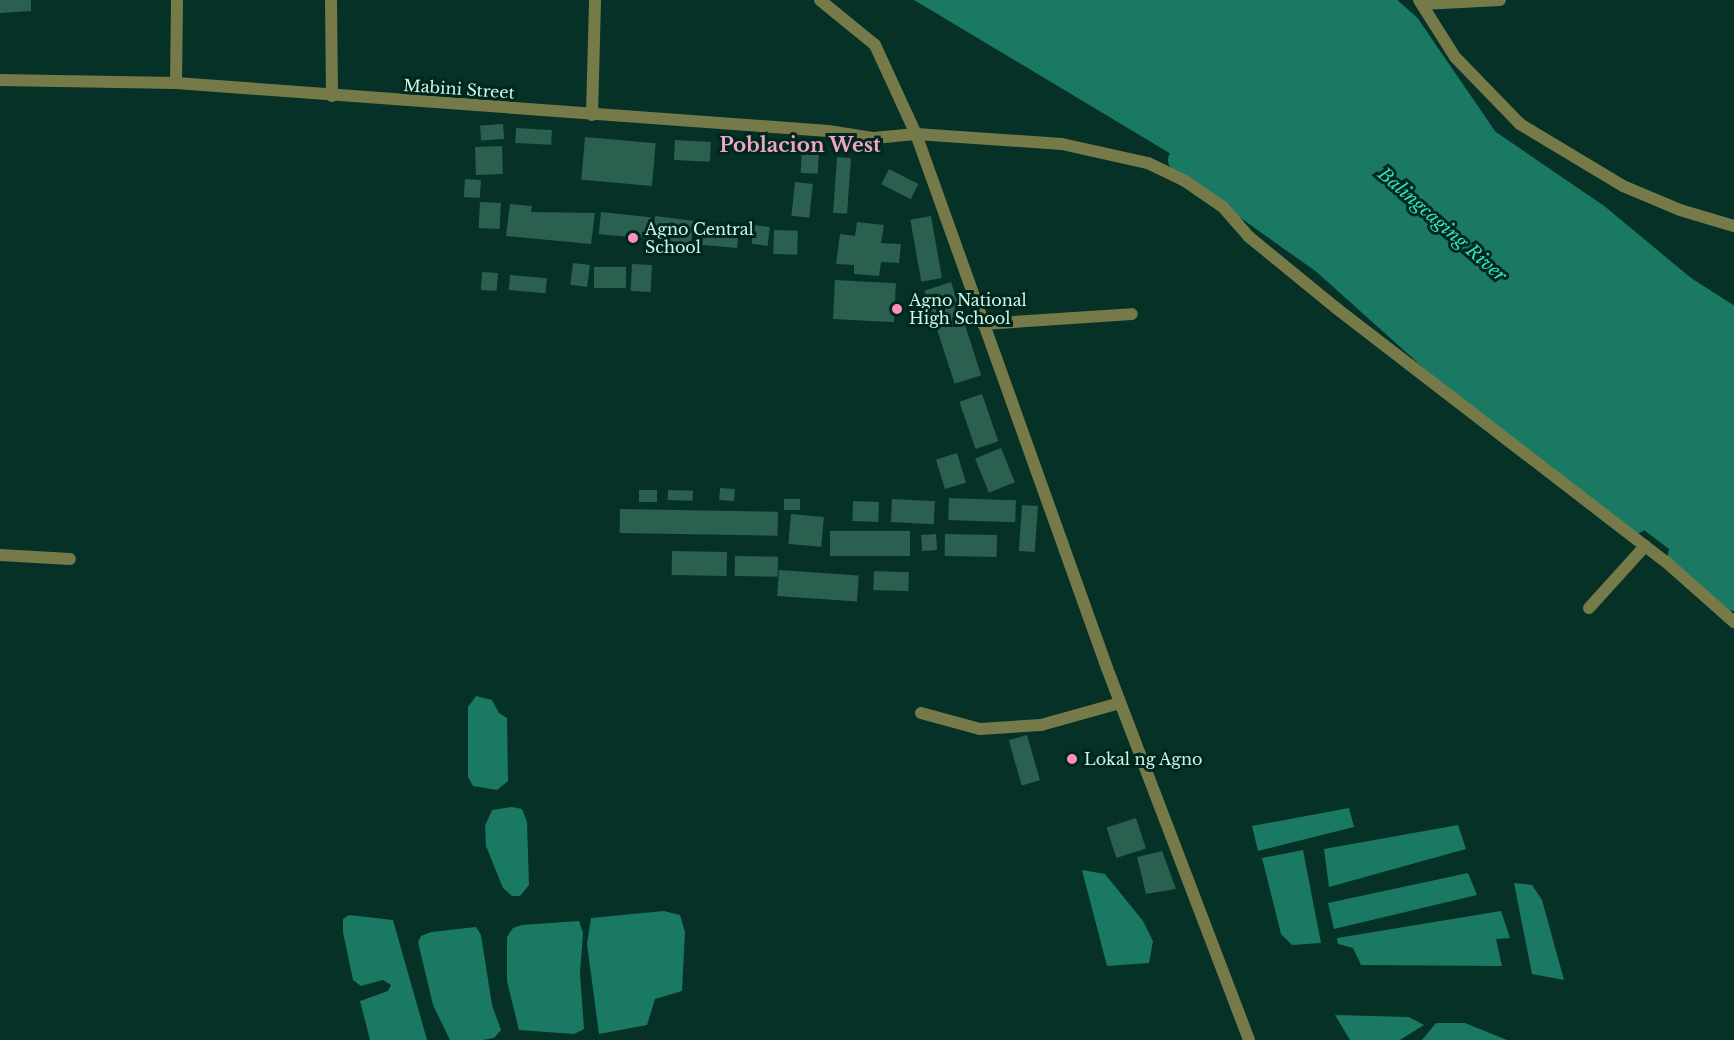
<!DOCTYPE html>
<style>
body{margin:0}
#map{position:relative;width:1734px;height:1040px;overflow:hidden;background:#063127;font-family:"Libre Baskerville",serif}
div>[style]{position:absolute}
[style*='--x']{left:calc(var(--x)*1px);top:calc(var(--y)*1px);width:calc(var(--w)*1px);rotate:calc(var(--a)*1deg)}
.water>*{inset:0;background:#197962}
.river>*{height:26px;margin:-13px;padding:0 13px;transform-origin:13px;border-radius:13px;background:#197962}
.building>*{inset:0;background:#2b5f50;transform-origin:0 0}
.minor>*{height:12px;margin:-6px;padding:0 6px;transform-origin:6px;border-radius:6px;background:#767a49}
.tertiary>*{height:12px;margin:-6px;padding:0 6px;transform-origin:6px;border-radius:6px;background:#767a49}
.dots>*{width:16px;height:16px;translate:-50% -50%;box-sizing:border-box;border:3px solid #00271d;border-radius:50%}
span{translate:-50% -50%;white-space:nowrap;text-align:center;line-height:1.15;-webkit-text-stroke:6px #00271d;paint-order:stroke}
.street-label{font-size:16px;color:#d0f5e8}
.poi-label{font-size:16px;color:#d0f5e8}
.left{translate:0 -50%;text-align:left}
.water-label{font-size:18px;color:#32e0b7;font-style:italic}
.quarter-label{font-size:20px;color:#f2a4c5;font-weight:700}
</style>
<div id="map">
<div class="water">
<div style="clip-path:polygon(914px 0,1378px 0,1408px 27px,1486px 141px,1596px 216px,1684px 289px,1734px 321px,1734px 598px,1518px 435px,1325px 262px,1181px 160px)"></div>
<div style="clip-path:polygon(476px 696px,492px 700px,499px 713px,507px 718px,508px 781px,497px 790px,473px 786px,468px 777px,468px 707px)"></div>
<div style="clip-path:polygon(512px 807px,522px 809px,527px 822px,529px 885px,520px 896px,512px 896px,503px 888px,486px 846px,485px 826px,492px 810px)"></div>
<div style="clip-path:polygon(1349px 808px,1354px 827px,1258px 851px,1252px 826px)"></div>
<div style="clip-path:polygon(1458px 825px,1466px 849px,1329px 887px,1324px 849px)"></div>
<div style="clip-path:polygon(1303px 850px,1321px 943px,1292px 945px,1281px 934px,1262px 858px)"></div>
<div style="clip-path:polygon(1082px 870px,1105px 874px,1143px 921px,1153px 941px,1149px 963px,1107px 966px)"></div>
<div style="clip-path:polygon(1468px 873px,1477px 895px,1334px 929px,1328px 903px)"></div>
<div style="clip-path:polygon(1514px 883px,1532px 885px,1542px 900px,1564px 980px,1532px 974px)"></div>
<div style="clip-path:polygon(664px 911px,680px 915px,685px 932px,682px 991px,655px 999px,647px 1025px,599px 1034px,587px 944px,591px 918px)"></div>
<div style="clip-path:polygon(1501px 911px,1510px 938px,1496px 939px,1502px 966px,1361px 965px,1353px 948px,1338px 944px,1337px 938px)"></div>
<div style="clip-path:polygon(349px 915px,393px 920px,427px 1040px,370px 1040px,360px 1001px,388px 991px,391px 985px,383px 980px,361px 986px,353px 980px,343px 932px,343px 919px)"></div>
<div style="clip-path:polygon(579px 921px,583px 933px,580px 973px,584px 1029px,574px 1034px,519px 1030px,507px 981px,507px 937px,513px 928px,522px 925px)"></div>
<div style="clip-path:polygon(476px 927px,481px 935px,492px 1005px,501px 1030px,494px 1038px,483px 1040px,450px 1040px,433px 1005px,418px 942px,421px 936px,431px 932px)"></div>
<div style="clip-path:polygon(1335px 1015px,1409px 1017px,1424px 1025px,1400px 1040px,1350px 1040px)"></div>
<div style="clip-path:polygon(1436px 1023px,1465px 1023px,1507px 1040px,1422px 1040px)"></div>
</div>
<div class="river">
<div style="--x:1378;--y:0;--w:40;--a:42"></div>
<div style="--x:1408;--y:27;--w:138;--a:55.6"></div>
<div style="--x:1486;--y:141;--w:133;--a:34.3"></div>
<div style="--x:1596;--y:216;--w:114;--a:39.7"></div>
<div style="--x:1684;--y:289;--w:59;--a:32.6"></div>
<div style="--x:1181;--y:160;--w:176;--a:35.3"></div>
<div style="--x:1325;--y:262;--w:259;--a:41.9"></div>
<div style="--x:1518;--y:435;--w:145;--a:36.3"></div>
<div style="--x:1681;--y:555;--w:68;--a:39.1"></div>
</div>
<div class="building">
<div style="clip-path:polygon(0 0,31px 0,31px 11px,0 13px)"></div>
<div style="left:503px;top:124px;width:15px;height:23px;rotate:86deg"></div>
<div style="left:516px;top:128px;width:36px;height:15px;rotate:3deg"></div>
<div style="left:585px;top:137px;width:71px;height:43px;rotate:5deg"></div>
<div style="left:675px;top:140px;width:36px;height:20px;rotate:3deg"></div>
<div style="left:502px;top:146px;width:28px;height:27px;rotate:88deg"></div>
<div style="left:802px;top:148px;width:17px;height:25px;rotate:3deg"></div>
<div style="left:837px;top:157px;width:14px;height:56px;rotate:4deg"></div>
<div style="left:889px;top:169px;width:33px;height:17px;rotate:27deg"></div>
<div style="left:465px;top:179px;width:16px;height:18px;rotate:4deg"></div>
<div style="left:795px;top:182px;width:18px;height:34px;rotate:6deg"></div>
<div style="left:480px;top:202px;width:21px;height:26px;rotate:3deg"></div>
<div style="clip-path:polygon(510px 204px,532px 206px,531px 212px,595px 213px,591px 244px,506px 236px)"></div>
<div style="left:601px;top:212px;width:50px;height:22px;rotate:6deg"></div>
<div style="left:655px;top:216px;width:39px;height:23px;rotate:7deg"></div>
<div style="left:931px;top:216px;width:63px;height:21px;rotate:80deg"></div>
<div style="clip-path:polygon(857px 222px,884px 225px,881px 243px,901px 244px,899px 263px,881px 262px,879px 276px,854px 274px,854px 265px,836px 264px,840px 234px,855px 236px)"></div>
<div style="left:754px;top:225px;width:16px;height:19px;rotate:7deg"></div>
<div style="left:704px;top:226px;width:35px;height:19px;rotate:5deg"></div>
<div style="left:774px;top:230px;width:24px;height:24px;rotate:2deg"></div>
<div style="left:573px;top:263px;width:17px;height:22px;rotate:7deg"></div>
<div style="left:632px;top:264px;width:20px;height:27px;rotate:3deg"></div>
<div style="left:594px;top:267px;width:32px;height:21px"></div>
<div style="left:482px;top:272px;width:16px;height:18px;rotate:4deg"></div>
<div style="left:510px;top:275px;width:37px;height:15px;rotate:5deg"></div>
<div style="left:835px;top:280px;width:61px;height:39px;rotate:3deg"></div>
<div style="left:951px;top:282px;width:98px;height:28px;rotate:72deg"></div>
<div style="left:982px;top:394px;width:50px;height:24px;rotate:71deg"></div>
<div style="left:1001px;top:448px;width:37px;height:28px;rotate:68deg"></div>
<div style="left:957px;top:453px;width:31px;height:22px;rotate:73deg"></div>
<div style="left:720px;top:488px;width:15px;height:12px;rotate:4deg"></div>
<div style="left:639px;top:490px;width:18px;height:12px"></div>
<div style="left:668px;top:490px;width:25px;height:10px;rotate:2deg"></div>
<div style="left:949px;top:498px;width:67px;height:22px;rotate:2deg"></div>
<div style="left:800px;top:499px;width:11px;height:16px;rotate:90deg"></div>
<div style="left:892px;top:499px;width:43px;height:23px;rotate:3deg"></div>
<div style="left:853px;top:501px;width:26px;height:20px;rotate:2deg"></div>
<div style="left:1022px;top:505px;width:16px;height:46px;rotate:4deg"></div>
<div style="left:620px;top:509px;width:158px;height:24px;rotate:1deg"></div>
<div style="left:791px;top:514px;width:33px;height:30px;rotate:5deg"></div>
<div style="left:910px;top:531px;width:25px;height:80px;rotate:90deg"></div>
<div style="left:936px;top:534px;width:16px;height:15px;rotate:86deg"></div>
<div style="left:945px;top:534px;width:52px;height:22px;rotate:1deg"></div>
<div style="left:672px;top:551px;width:55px;height:24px;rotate:1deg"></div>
<div style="left:735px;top:556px;width:43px;height:20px;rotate:1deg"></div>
<div style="left:779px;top:570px;width:80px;height:26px;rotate:4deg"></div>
<div style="left:874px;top:571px;width:35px;height:19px;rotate:2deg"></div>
<div style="left:1027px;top:735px;width:47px;height:19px;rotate:74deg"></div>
<div style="left:1136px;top:818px;width:32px;height:31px;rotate:72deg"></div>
<div style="clip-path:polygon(1162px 851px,1176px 889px,1146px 894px,1137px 857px)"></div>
</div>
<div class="minor">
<div style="--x:331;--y:0;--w:96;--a:89.4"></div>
<div style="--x:1419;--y:0;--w:67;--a:57.7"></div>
<div style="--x:1455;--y:57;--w:93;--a:45.9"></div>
<div style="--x:1520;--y:124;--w:120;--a:31"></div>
<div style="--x:1623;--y:186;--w:62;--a:22.8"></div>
<div style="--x:1680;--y:210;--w:56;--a:16.5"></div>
<div style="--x:1422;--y:4;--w:78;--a:-2.9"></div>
<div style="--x:176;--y:83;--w:83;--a:-89.3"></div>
<div style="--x:592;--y:115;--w:115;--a:-88.5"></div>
<div style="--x:916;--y:134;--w:146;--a:3.9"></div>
<div style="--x:1062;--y:144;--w:88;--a:12.5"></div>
<div style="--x:1148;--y:163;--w:41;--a:25.9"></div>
<div style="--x:1185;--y:181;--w:46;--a:34.4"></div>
<div style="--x:1223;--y:207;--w:38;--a:49"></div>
<div style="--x:1248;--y:236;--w:114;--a:39.3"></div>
<div style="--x:1336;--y:308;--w:415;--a:37.6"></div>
<div style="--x:1665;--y:561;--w:92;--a:41.5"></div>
<div style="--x:983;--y:324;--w:149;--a:-3.8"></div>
<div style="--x:0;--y:555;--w:70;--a:3.3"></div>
<div style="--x:1589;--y:608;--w:84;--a:-47.9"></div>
<div style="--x:921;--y:713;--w:61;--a:15.2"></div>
<div style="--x:980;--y:729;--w:61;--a:-3.8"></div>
<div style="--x:1041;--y:725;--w:82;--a:-15.6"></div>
</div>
<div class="tertiary">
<div style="--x:820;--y:0;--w:71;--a:39.3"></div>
<div style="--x:875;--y:45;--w:98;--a:65.3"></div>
<div style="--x:916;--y:134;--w:567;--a:70.32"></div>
<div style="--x:1107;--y:668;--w:398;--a:69.1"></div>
<div style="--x:0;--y:80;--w:176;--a:1"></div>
<div style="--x:176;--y:83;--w:654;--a:4.21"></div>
<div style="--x:828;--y:131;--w:47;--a:8.7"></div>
<div style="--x:874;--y:138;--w:42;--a:-5.4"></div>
</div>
<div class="dots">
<div style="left:633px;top:238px;background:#fd8ec0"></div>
<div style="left:897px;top:309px;background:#fd8ec0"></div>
<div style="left:1072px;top:759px;background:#fd8ec0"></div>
</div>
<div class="street-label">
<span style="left:459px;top:89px;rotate:4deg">Mabini Street</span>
</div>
<div class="poi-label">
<span class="left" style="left:645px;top:238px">Agno Central<br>School</span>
<span class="left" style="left:909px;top:309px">Agno National<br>High School</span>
<span class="left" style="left:1084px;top:759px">Lokal ng Agno</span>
</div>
<div class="water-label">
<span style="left:1442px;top:225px;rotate:41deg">Balingcaging River</span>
</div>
<div class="quarter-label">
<span style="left:800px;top:145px">Poblacion West</span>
</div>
</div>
